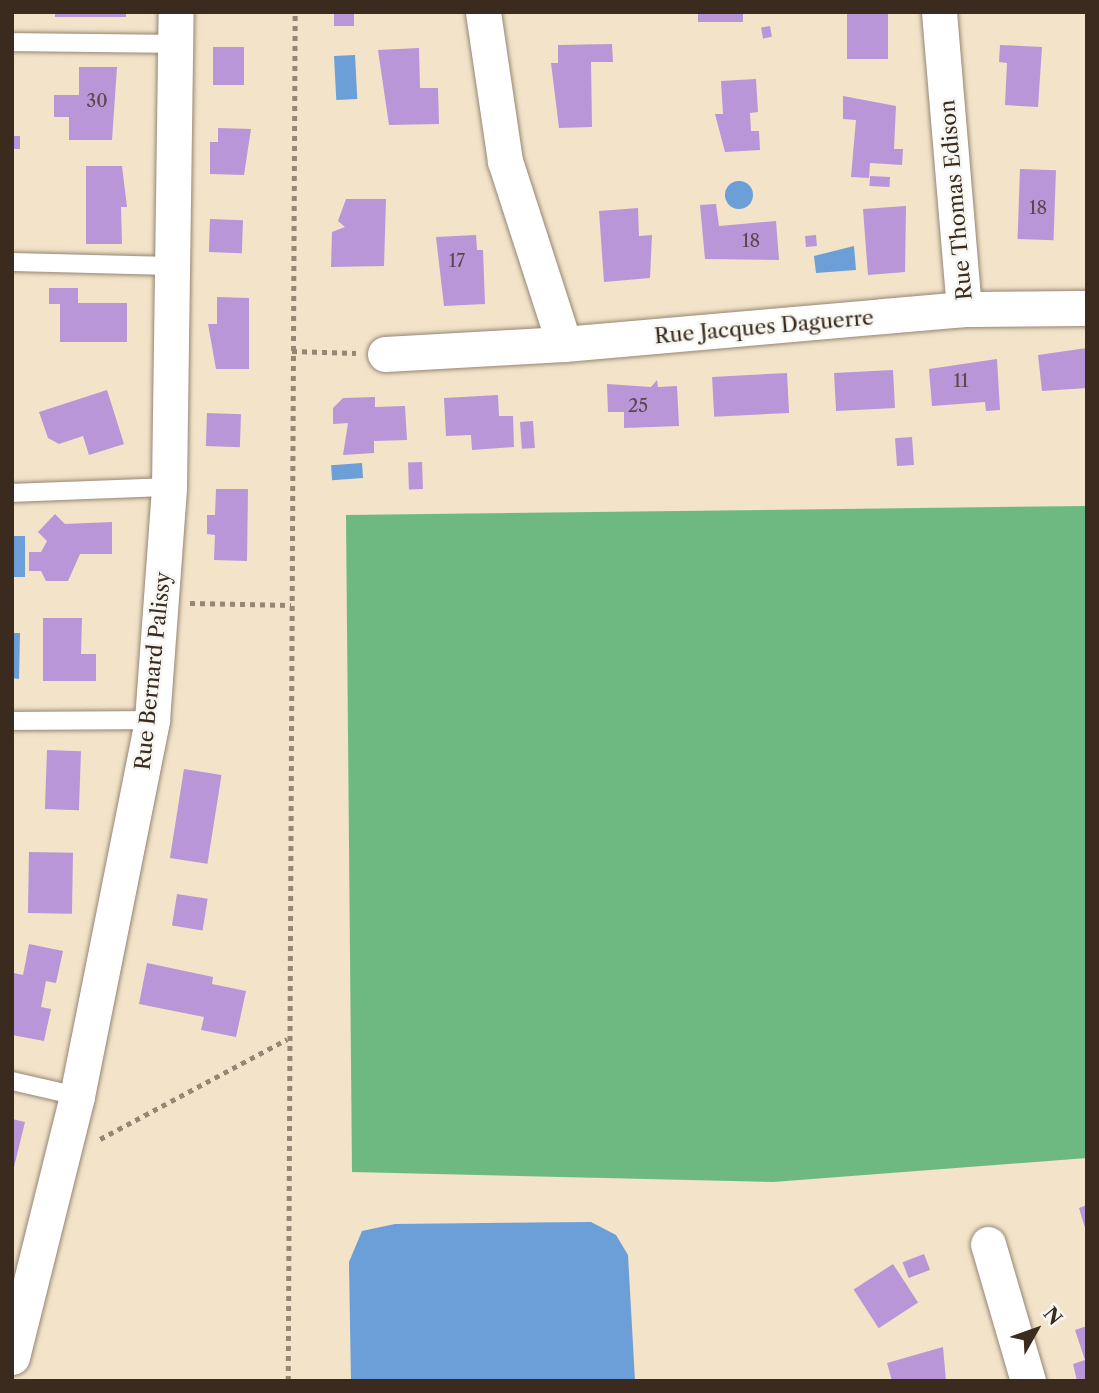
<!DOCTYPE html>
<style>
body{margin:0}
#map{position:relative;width:1099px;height:1393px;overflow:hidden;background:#f2e3c9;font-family:"Libre Caslon Text",serif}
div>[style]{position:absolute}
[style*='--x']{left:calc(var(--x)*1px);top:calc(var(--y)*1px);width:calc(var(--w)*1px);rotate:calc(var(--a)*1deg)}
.forest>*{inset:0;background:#6eb981}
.water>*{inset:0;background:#6c9ed7;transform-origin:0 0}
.round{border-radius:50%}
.building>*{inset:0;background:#b896d7;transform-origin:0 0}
.path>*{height:4.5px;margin-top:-2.25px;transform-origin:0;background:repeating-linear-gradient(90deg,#968674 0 5px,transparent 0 10px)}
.roads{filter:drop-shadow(0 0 2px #968674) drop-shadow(0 0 2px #968674)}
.lane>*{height:18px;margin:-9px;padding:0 9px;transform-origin:9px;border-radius:9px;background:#fff}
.street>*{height:35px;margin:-17.5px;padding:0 17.5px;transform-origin:17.5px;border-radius:17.5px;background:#fff}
span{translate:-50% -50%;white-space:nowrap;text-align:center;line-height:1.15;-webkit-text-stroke:5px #f6f6f2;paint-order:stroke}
.number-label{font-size:18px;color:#5a454c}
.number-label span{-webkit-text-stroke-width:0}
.street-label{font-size:21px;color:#3b2a1e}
.frame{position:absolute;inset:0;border:14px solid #3b2a1e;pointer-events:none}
.north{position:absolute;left:1001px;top:1295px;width:70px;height:70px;-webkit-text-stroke:5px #f6f6f2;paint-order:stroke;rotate:50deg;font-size:19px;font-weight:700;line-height:28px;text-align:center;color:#3b2a1e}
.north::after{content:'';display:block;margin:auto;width:24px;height:32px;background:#3b2a1e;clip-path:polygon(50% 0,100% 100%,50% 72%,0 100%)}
</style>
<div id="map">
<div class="forest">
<div style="clip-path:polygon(1087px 506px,1087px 1158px,773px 1182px,352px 1172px,346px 515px)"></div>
</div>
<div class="water">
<div style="left:355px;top:55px;width:44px;height:21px;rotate:87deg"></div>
<div class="round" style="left:725px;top:181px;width:28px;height:28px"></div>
<div style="clip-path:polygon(854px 246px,856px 270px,816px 273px,814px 256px)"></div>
<div style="left:362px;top:463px;width:15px;height:31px;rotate:86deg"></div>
<div style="left:12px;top:536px;width:13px;height:41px"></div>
<div style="clip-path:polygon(12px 633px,20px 633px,19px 679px,12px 678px)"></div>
<div style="clip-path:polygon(591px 1222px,616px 1235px,628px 1255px,635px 1381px,351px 1381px,349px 1262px,362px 1231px,395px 1224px)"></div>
</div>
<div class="building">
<div style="left:55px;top:12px;width:71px;height:5px"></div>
<div style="left:334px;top:12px;width:20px;height:14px"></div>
<div style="left:743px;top:12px;width:10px;height:45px;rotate:90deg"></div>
<div style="left:847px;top:12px;width:41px;height:47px"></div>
<div style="left:770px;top:26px;width:11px;height:9px;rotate:80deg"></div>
<div style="clip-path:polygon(612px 44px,613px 62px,591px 62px,592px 127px,559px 128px,551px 63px,558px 63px,558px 45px)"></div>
<div style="clip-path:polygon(1000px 45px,1042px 47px,1038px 107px,1005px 105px,1007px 63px,999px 62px)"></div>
<div style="left:213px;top:47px;width:31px;height:38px"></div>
<div style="clip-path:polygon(419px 48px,420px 88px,438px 88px,439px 124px,389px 125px,378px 50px)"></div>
<div style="clip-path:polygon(79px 67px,117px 67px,112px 140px,69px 140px,69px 117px,54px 117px,54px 95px,79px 95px)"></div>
<div style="clip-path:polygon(756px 79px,758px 112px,750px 113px,751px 131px,759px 131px,760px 150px,725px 152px,715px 114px,723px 114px,721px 81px)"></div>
<div style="clip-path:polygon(843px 96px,896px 106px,894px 149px,903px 149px,902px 165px,870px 163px,869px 178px,851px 177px,856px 120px,843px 119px)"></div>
<div style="clip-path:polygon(218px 128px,251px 129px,244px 175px,210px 174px,210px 142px,218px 142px)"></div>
<div style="left:12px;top:136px;width:8px;height:13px"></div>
<div style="clip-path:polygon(86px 166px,122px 166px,127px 207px,121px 207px,122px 244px,86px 244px)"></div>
<div style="left:1020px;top:169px;width:36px;height:70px;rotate:2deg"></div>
<div style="left:870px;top:176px;width:20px;height:10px;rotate:3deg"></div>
<div style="clip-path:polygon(346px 199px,386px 199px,384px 266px,331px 267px,332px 232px,345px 227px,338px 221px)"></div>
<div style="clip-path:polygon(716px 204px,719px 226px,776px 221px,779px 260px,705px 259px,700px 205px)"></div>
<div style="clip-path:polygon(906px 206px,905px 272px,868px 275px,863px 209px)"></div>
<div style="clip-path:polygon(638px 208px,639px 236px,652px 235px,650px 278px,604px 282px,599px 211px)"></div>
<div style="left:210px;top:219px;width:33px;height:33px;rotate:2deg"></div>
<div style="clip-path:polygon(476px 235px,477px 250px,483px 250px,485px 304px,444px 306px,436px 237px)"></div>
<div style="left:816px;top:235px;width:11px;height:11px;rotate:85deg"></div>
<div style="clip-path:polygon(49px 288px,78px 288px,78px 303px,127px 303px,127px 342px,60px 342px,60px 304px,49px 304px)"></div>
<div style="clip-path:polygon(217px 297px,249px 298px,249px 369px,216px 369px,208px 324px,217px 324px)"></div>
<div style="clip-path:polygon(1087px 348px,1087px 388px,1042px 391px,1038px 355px)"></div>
<div style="clip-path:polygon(997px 359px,1000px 410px,986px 411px,985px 402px,932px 406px,929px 369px)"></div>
<div style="left:893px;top:370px;width:38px;height:59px;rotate:87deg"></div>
<div style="left:787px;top:373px;width:40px;height:75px;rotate:87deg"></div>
<div style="clip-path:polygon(657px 380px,658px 387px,677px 386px,679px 426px,624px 428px,624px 412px,608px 412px,607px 384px,651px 387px)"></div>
<div style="clip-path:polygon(107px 390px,124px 444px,89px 455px,83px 436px,59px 444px,48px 438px,39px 412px)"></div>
<div style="clip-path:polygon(498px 395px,499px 416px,513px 416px,514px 447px,472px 450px,471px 435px,446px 436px,444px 398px)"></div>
<div style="clip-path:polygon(375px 397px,375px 407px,405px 406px,407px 440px,374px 441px,374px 453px,343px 455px,348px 423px,333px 424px,333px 408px,343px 398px)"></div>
<div style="left:207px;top:413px;width:34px;height:33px;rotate:2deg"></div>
<div style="left:533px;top:421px;width:27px;height:13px;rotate:86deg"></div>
<div style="left:912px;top:437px;width:28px;height:17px;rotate:86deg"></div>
<div style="left:422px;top:462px;width:27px;height:14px;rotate:88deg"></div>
<div style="clip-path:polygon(216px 489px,248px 489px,247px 561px,214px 560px,215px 535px,207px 534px,207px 515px,215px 515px)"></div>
<div style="clip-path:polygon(55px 514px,65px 524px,112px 522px,112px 554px,80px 554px,68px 581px,46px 581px,41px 571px,29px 571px,29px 552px,41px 552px,47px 541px,38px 532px)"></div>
<div style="clip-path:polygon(43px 618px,82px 618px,81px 654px,96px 654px,96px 681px,43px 681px)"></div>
<div style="left:47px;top:750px;width:34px;height:59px;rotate:2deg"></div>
<div style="left:184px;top:769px;width:38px;height:90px;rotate:9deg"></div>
<div style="left:29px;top:852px;width:44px;height:61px;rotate:1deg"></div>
<div style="left:177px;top:894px;width:31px;height:32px;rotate:9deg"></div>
<div style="clip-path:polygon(29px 944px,63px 951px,56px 983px,46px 981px,41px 1007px,51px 1009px,44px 1041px,12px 1035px,12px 980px,14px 973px,23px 975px)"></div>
<div style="clip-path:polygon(147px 963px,213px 977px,212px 984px,246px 991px,236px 1037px,201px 1030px,204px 1017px,139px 1004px)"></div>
<div style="clip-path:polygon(12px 1119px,25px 1122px,13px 1171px,12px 1171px)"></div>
<div style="clip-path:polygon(1087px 1205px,1087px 1230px,1086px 1231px,1079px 1208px)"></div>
<div style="left:924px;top:1254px;width:17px;height:23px;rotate:69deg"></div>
<div style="left:893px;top:1264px;width:46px;height:47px;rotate:57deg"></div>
<div style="clip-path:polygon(1087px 1326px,1087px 1381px,1077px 1381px,1073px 1364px,1085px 1360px,1075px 1330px)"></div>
<div style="clip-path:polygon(943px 1347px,946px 1381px,892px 1381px,887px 1363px)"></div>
</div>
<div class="path">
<div style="--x:292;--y:351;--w:64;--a:1.8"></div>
<div style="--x:190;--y:603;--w:101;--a:1.1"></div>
<div style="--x:100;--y:1139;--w:212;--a:-28.1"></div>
<div style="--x:288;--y:1381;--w:1369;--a:-89.71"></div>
</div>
<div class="roads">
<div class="lane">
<div style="--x:12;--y:42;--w:164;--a:0.7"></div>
<div style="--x:12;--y:262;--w:160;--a:1.4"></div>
<div style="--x:12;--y:493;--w:157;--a:-2.2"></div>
<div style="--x:12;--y:721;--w:140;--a:-0.4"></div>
<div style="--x:12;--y:1081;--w:67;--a:13"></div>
</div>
<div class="street">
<div style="--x:483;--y:12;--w:151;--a:81.6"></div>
<div style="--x:505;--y:161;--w:192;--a:72.1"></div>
<div style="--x:564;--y:344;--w:402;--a:-5"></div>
<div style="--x:939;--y:12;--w:298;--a:85.2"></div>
<div style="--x:964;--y:309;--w:123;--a:-0.5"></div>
<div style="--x:385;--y:354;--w:179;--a:-3.2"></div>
<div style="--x:988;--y:1244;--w:143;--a:73.7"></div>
<div style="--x:12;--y:1357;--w:269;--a:-76"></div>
<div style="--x:77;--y:1096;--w:383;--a:-78.7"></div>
<div style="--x:152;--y:720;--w:234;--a:-85.8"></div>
<div style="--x:169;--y:487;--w:475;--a:-89.2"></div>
</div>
</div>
<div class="number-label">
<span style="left:97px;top:101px">30</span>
<span style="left:1038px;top:208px">18</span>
<span style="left:751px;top:241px">18</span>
<span style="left:457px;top:261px">17</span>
<span style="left:961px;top:381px">11</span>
<span style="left:638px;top:406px">25</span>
</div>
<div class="street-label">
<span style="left:956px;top:200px;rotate:-95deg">Rue Thomas Edison</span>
<span style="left:764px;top:327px;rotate:-5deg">Rue Jacques Daguerre</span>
<span style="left:153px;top:671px;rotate:-84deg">Rue Bernard Palissy</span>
</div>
<div class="frame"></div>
<div class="north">N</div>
</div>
